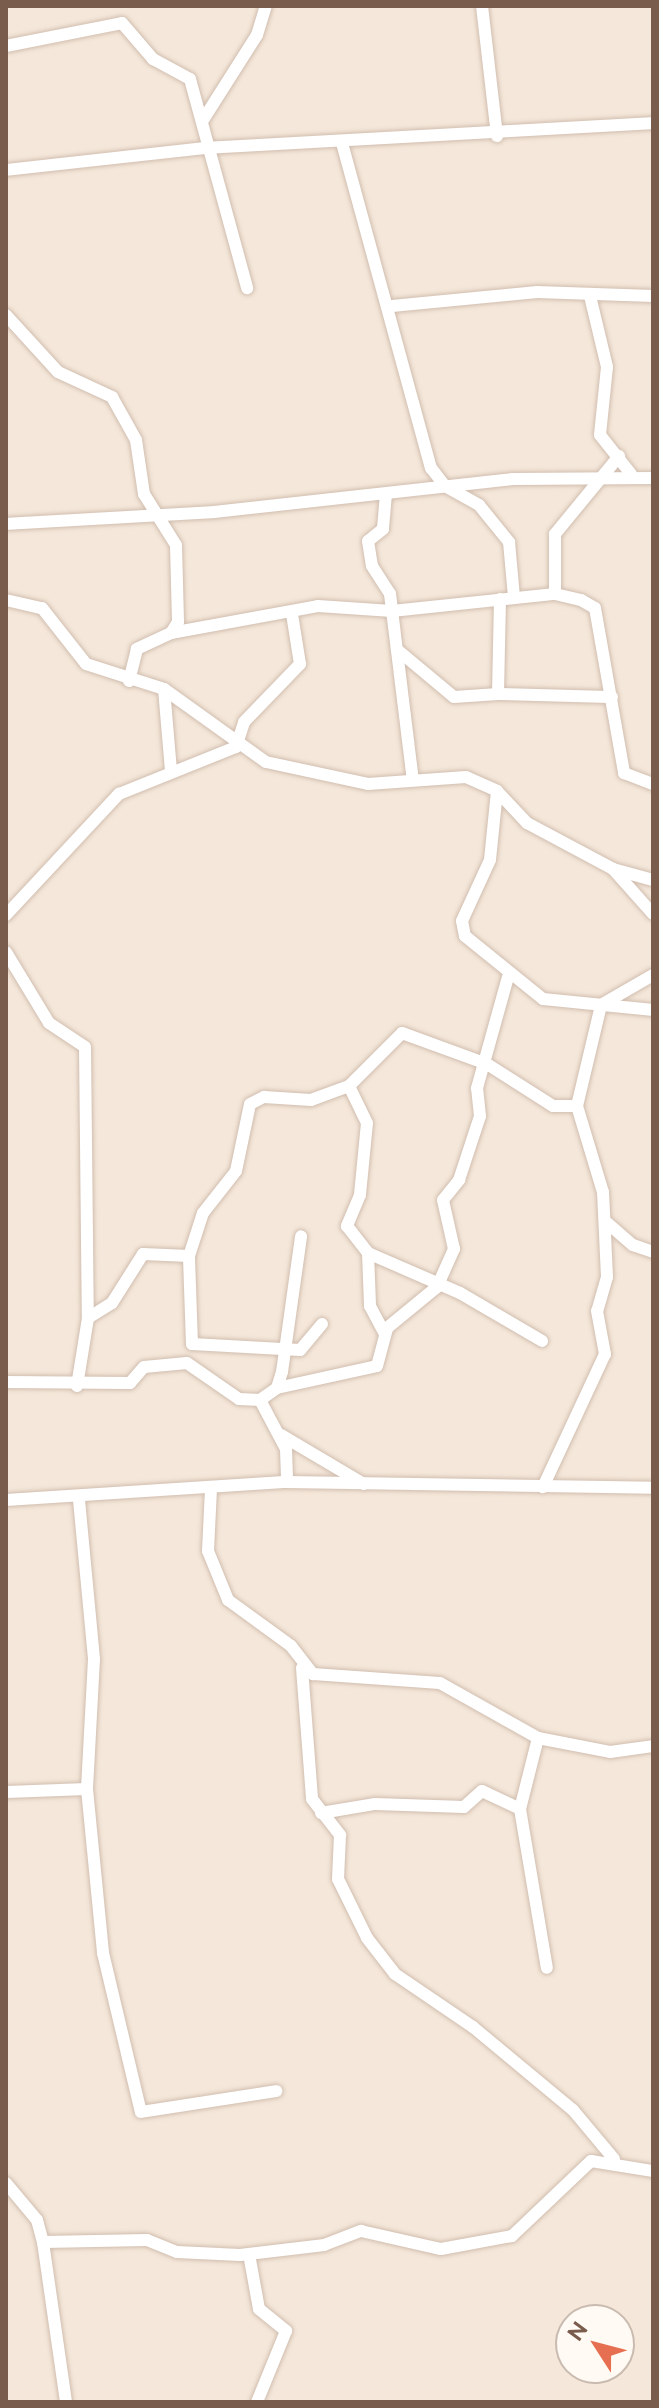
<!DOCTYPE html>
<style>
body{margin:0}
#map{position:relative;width:659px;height:2408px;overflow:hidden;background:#fdf6ec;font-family:Raleway,sans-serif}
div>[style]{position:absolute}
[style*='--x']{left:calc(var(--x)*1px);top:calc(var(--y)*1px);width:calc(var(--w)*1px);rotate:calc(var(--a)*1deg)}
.residential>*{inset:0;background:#f5e8da}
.roads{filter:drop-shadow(0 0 2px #d1beb0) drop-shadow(0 0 2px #d1beb0)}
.minor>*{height:12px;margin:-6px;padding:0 6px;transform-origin:6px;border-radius:6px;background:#fff}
span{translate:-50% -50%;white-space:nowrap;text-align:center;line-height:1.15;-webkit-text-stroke:6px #fffaf3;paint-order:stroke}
.frame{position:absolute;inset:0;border:8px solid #7a5c4d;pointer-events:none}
.north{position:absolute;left:555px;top:2304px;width:80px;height:80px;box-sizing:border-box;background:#fffaf3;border:2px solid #cabbb1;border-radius:50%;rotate:306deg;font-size:22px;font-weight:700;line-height:32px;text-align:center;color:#7a5c4d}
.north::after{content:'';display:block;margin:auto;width:28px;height:36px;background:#e76f51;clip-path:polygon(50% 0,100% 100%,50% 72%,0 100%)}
</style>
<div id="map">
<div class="residential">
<div style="clip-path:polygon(evenodd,6px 6px,653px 6px,653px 2402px,6px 2402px,6px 6px,571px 2320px,619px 2320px,619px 2368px,571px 2368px,571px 2320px)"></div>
</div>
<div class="roads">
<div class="minor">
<div style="--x:482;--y:6;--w:131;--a:83.4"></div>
<div style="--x:6;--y:46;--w:118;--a:-11.2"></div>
<div style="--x:122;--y:23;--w:48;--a:49.3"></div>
<div style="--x:153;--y:59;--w:42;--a:28.4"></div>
<div style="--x:190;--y:79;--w:217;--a:74.7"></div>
<div style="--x:203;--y:120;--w:101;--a:-57.6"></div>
<div style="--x:257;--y:35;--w:30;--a:-73"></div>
<div style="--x:342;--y:143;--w:337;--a:74.7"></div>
<div style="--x:431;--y:468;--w:23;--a:52"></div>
<div style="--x:445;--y:486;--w:39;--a:29"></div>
<div style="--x:479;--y:505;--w:48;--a:51"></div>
<div style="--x:509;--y:542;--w:55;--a:84.8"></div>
<div style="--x:6;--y:170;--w:201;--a:-6.3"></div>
<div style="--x:206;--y:148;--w:448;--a:-3.2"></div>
<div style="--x:590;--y:296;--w:73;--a:76.5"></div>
<div style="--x:607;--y:367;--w:68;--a:95.9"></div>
<div style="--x:600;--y:435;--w:50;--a:51.5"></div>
<div style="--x:392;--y:306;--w:146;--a:-5.5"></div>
<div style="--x:537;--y:292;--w:116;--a:2"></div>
<div style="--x:6;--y:315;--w:77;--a:47.6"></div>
<div style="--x:58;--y:372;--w:60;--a:24.8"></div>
<div style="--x:112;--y:397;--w:49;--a:60.8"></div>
<div style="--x:136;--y:440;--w:55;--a:81.6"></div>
<div style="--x:144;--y:494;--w:60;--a:57.9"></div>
<div style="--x:176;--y:545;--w:77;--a:88.5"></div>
<div style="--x:178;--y:622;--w:13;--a:122"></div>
<div style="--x:171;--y:633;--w:38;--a:155"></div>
<div style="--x:137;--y:649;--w:33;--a:104"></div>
<div style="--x:386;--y:494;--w:35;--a:95"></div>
<div style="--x:383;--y:529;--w:19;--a:141"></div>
<div style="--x:368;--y:541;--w:25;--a:81"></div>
<div style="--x:372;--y:566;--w:33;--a:57"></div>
<div style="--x:390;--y:594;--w:187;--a:83"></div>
<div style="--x:6;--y:524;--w:208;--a:-3.3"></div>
<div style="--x:214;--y:512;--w:301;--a:-6.3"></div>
<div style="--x:513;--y:479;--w:140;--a:-0.4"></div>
<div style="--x:555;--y:594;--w:60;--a:-90"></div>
<div style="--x:555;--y:534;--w:101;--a:-50.6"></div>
<div style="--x:6;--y:600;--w:37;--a:13"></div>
<div style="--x:42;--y:608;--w:71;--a:51.8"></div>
<div style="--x:86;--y:664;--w:82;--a:17.8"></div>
<div style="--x:164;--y:689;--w:125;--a:35.6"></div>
<div style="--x:266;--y:762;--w:104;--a:12.2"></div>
<div style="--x:368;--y:784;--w:98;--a:-4.1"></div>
<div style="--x:466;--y:777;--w:34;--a:24"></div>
<div style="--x:497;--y:791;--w:44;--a:46.8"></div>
<div style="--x:527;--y:823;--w:98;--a:28.1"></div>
<div style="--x:613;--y:869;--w:41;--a:15.4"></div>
<div style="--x:171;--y:633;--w:149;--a:-10.4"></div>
<div style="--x:318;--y:606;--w:74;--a:3.9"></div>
<div style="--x:392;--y:611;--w:164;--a:-6"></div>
<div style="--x:555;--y:594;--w:27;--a:13"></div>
<div style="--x:581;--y:600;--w:16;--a:30"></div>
<div style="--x:595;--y:608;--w:168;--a:80"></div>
<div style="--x:624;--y:773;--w:31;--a:21"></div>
<div style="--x:400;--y:652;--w:70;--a:39.8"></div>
<div style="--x:454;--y:697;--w:44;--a:-3.9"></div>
<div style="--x:498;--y:694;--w:95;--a:-88.8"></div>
<div style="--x:164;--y:689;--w:82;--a:85.1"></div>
<div style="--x:498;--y:694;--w:114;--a:1.5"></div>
<div style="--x:497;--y:791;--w:69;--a:95.8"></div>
<div style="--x:490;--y:860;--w:67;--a:114.7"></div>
<div style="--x:462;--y:921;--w:15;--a:79"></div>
<div style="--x:465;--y:936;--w:100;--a:38.9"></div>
<div style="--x:543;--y:999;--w:111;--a:5.7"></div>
<div style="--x:613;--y:869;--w:60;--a:48.4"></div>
<div style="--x:6;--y:915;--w:166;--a:-47"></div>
<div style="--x:119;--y:794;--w:126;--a:-21.9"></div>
<div style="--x:236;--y:747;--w:26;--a:-72"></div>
<div style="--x:244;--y:722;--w:81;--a:-46"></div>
<div style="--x:300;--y:664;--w:51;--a:-99.1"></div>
<div style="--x:6;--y:952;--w:83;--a:58.8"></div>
<div style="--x:49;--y:1023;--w:43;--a:33.7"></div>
<div style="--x:85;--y:1047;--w:271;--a:89.4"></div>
<div style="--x:88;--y:1318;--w:69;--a:99.2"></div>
<div style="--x:349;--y:1086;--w:41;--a:64.1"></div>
<div style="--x:367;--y:1123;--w:72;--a:95.6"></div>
<div style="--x:360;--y:1195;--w:34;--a:113"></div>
<div style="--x:347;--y:1226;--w:34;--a:52"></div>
<div style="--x:368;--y:1253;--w:53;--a:87.8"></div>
<div style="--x:370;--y:1306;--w:32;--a:62"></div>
<div style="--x:577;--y:1106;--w:104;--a:-76.6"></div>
<div style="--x:601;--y:1005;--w:60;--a:-30"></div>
<div style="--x:605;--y:1221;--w:37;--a:41"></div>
<div style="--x:633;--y:1245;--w:21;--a:19"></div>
<div style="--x:368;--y:1253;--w:100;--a:23.5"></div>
<div style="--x:460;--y:1293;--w:95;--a:30.3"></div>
<div style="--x:88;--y:1318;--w:28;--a:-32"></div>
<div style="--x:112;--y:1303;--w:58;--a:-57.7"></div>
<div style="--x:143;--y:1254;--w:46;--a:2.5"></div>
<div style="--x:322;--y:1324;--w:34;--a:130"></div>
<div style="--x:300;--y:1350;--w:108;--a:-176.8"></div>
<div style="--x:192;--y:1344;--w:88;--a:-92"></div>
<div style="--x:189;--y:1256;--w:45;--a:-72"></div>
<div style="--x:203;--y:1213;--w:53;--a:-51.8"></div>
<div style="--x:236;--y:1171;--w:68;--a:-78.2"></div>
<div style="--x:250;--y:1104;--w:16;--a:-27"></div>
<div style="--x:264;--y:1097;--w:47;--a:3.7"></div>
<div style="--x:311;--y:1100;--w:40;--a:-20.2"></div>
<div style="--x:349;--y:1086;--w:75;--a:-45"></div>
<div style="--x:402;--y:1033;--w:90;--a:20"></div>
<div style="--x:487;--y:1064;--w:78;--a:32.5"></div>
<div style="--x:553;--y:1106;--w:24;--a:0"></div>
<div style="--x:577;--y:1106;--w:90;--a:73.2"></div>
<div style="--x:603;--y:1192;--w:85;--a:87.3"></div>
<div style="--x:607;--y:1277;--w:35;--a:106"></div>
<div style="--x:597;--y:1311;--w:44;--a:79.5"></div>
<div style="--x:605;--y:1354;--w:147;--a:115"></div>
<div style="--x:6;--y:1382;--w:124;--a:0.5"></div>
<div style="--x:130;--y:1383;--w:21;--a:-49"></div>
<div style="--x:144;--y:1367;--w:43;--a:-5.3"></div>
<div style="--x:187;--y:1363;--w:63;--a:34.7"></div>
<div style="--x:239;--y:1399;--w:21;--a:3"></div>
<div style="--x:260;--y:1400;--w:55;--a:62"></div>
<div style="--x:286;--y:1449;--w:33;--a:88"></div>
<div style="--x:277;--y:1388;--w:102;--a:-12.4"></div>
<div style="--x:377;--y:1366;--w:39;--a:-75"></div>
<div style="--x:387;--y:1328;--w:65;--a:-39.4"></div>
<div style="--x:437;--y:1287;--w:42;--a:-65.9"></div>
<div style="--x:454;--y:1249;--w:50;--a:-102.7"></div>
<div style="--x:443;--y:1200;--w:26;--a:-51"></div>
<div style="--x:459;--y:1180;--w:67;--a:-71.8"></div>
<div style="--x:480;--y:1116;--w:28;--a:-96"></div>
<div style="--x:477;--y:1088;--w:115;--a:-74.4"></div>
<div style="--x:260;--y:1400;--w:21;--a:-35"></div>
<div style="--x:277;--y:1388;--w:17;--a:-73"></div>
<div style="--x:282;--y:1372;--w:137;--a:-82"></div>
<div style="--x:281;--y:1435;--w:96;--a:30.6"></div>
<div style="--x:211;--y:1489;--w:62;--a:92.8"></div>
<div style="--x:208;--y:1551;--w:53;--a:67.8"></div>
<div style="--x:228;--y:1600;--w:78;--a:36.1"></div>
<div style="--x:291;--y:1646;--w:36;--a:52"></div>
<div style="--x:313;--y:1674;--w:127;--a:4.1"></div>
<div style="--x:440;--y:1683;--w:112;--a:29.3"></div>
<div style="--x:538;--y:1738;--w:73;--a:11"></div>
<div style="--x:610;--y:1752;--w:43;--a:-7.9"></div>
<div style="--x:6;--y:1500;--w:282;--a:-3.7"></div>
<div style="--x:287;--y:1482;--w:366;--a:0.9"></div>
<div style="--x:79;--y:1500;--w:160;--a:84.6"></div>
<div style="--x:94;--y:1659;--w:130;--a:93.1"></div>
<div style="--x:87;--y:1789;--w:165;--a:84.4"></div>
<div style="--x:103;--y:1953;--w:163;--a:76.6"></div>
<div style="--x:141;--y:2112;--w:137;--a:-8.8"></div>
<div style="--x:302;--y:1668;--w:131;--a:85.6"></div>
<div style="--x:312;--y:1799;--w:46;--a:52.1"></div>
<div style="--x:340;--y:1835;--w:44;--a:92.6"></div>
<div style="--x:338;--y:1879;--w:66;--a:63.8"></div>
<div style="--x:367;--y:1938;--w:46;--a:52.1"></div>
<div style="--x:395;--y:1974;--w:94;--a:34.2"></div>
<div style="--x:473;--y:2027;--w:130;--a:39.7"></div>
<div style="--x:573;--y:2110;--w:64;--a:50.1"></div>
<div style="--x:538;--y:1738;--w:73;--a:104.2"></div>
<div style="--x:520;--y:1809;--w:161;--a:80.4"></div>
<div style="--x:6;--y:1792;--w:81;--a:-2.1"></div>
<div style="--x:321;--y:1813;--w:55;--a:-9.5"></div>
<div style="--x:375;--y:1804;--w:89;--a:1.9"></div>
<div style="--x:464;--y:1807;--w:24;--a:-42"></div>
<div style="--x:482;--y:1791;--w:42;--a:25.3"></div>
<div style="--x:6;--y:2183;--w:48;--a:50"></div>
<div style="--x:37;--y:2220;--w:23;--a:75"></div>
<div style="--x:43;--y:2242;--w:104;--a:-1.1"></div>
<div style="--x:147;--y:2240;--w:32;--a:22"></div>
<div style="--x:177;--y:2252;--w:63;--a:2.7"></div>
<div style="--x:240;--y:2255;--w:85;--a:-6.8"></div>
<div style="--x:324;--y:2245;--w:40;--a:-21"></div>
<div style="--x:361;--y:2231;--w:82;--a:12.7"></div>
<div style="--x:441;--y:2249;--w:72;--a:-10.4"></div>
<div style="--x:512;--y:2236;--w:109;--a:-43.5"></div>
<div style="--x:591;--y:2161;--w:63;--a:9.2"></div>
<div style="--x:43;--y:2242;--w:162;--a:81.8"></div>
<div style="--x:249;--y:2254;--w:56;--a:79.7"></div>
<div style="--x:259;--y:2309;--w:35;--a:39"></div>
<div style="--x:286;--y:2331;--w:77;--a:112.2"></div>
</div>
</div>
<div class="frame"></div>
<div class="north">N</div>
</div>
